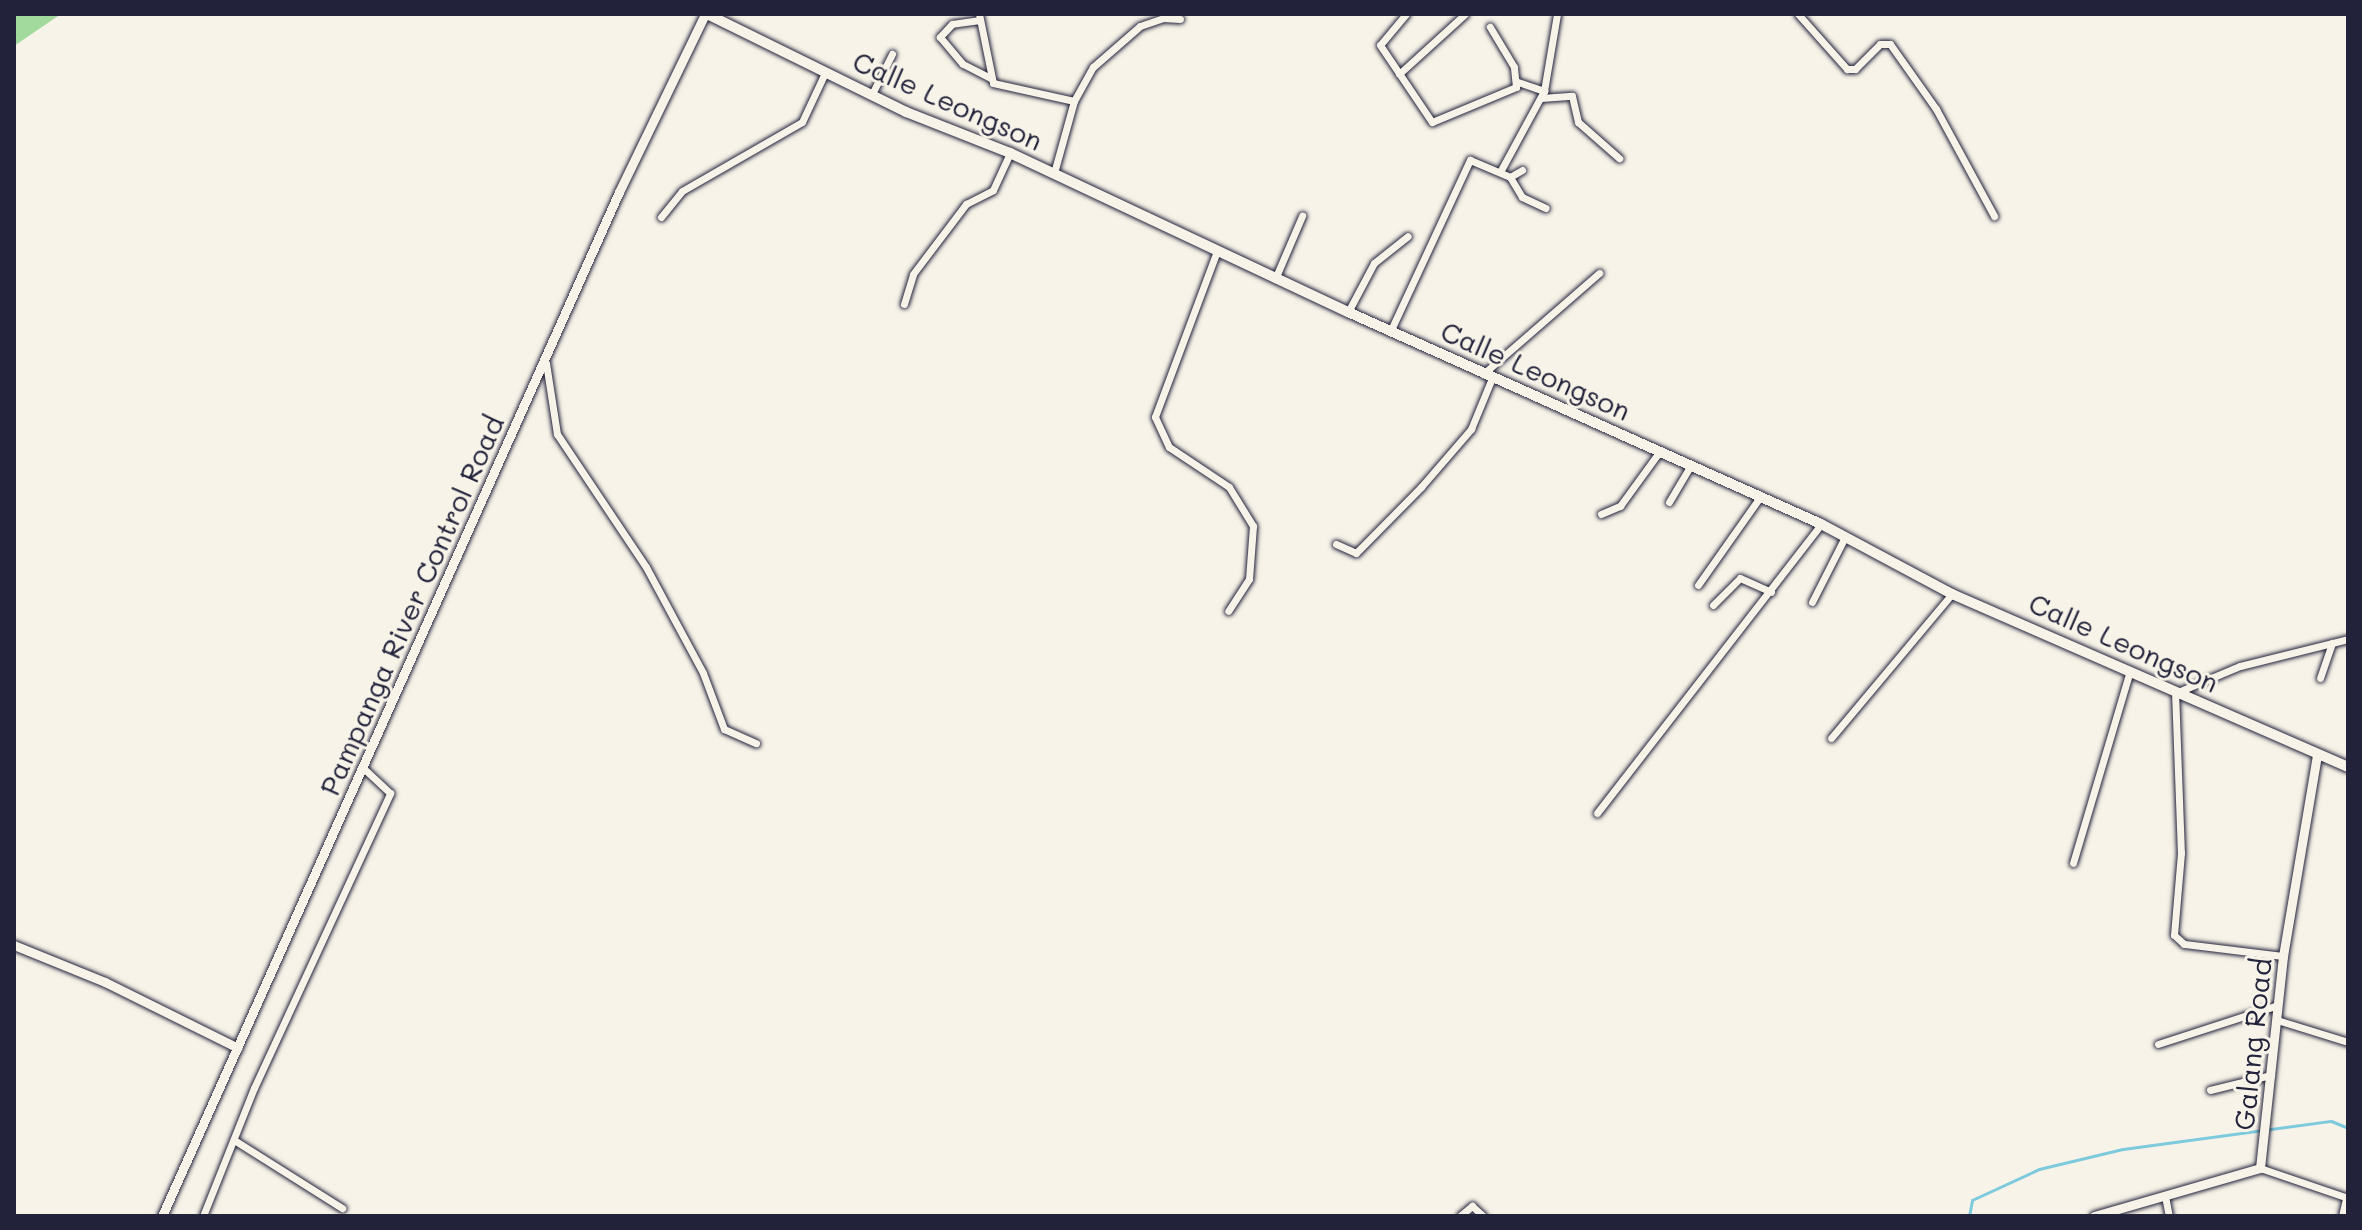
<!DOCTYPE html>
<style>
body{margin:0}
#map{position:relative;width:2362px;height:1230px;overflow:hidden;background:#f7f3e8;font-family:Mali,sans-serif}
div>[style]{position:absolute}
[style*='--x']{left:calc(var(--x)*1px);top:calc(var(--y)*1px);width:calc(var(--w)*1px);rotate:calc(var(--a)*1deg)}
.green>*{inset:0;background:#a2d99d}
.stream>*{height:3px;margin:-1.5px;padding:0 1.5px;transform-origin:1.5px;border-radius:1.5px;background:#7ecadd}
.roads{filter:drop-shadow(0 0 2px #22223b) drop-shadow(0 0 2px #22223b)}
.minor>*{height:7px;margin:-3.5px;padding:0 3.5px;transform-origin:3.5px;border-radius:3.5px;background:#f7f3e8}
.tertiary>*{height:9px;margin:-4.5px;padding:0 4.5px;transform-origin:4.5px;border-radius:4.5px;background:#f7f3e8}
.secondary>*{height:10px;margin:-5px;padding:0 5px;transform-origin:5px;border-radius:5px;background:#f7f3e8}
span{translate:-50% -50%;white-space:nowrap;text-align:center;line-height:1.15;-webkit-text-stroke:6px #f7f3e8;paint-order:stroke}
.street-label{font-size:28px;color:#22223b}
.frame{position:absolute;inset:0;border:16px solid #22223b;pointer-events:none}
</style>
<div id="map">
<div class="green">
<div style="clip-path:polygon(14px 14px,61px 14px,14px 46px)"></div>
</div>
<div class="stream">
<div style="--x:1969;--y:1216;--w:16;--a:-79"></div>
<div style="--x:1972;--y:1200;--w:74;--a:-24.8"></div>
<div style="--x:2039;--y:1169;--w:86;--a:-13.4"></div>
<div style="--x:2123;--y:1149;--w:210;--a:-7.7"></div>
<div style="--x:2331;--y:1121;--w:18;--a:22"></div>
</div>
<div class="roads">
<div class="minor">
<div style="--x:979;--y:14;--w:70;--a:78.5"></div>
<div style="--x:993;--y:83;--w:83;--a:12.5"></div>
<div style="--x:1406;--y:14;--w:40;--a:130"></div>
<div style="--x:1380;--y:45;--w:93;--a:56"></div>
<div style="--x:1432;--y:122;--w:91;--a:-22.6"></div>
<div style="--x:1516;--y:87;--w:20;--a:-96"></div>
<div style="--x:1514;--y:67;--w:47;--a:-121"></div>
<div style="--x:1798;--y:14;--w:74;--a:48.3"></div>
<div style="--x:1847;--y:69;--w:8;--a:0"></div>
<div style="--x:1855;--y:69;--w:35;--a:-45"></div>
<div style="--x:1880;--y:44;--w:10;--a:0"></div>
<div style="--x:1890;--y:44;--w:80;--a:54.7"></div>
<div style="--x:1936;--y:109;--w:122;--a:61.5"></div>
<div style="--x:980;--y:20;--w:28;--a:172"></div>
<div style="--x:952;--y:24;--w:18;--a:133"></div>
<div style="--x:940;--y:37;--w:35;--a:50"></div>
<div style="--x:963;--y:64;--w:31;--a:27"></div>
<div style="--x:1399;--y:74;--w:89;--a:-42.3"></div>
<div style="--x:1518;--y:82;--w:28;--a:19"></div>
<div style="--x:872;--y:94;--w:45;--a:-63.4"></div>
<div style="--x:1541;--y:98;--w:31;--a:-4"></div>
<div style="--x:1572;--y:96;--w:27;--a:77"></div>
<div style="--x:1578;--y:122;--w:55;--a:41.3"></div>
<div style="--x:1500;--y:172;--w:92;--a:-61.5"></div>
<div style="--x:1544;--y:91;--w:78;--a:-80.4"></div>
<div style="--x:1054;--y:173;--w:75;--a:-74.5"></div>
<div style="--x:1074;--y:101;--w:39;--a:-61"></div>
<div style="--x:1093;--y:67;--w:62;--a:-41.1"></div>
<div style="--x:1140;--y:26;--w:24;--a:-19"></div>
<div style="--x:1163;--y:18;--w:17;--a:3"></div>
<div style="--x:1510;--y:177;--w:23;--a:59"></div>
<div style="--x:1522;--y:197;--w:26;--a:25"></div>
<div style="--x:661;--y:217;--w:33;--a:-51"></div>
<div style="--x:682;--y:191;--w:138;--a:-29.9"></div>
<div style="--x:802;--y:122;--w:54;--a:-64.9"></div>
<div style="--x:1217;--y:251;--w:177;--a:110.5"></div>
<div style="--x:1155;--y:417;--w:33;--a:65"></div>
<div style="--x:1169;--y:447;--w:72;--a:33.7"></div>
<div style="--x:1229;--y:487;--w:46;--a:58.4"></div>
<div style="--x:1253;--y:526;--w:53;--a:94.3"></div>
<div style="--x:1249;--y:579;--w:38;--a:123"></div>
<div style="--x:1275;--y:279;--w:69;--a:-66.8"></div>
<div style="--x:904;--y:304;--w:31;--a:-73"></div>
<div style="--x:913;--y:274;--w:88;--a:-52.9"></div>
<div style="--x:966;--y:204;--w:30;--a:-27"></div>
<div style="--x:993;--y:190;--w:41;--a:-65.3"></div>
<div style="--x:1348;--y:312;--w:55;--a:-62"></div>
<div style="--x:1374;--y:263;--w:43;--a:-38.5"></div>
<div style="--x:1390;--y:332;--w:190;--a:-65.1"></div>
<div style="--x:1470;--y:160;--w:43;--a:23"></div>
<div style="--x:1510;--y:177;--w:14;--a:-30"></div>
<div style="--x:546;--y:363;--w:72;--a:81.2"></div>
<div style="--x:557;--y:434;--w:160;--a:56.2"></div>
<div style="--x:646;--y:567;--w:120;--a:61.7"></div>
<div style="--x:703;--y:673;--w:60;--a:69.4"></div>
<div style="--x:724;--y:729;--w:35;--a:24"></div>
<div style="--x:1483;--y:374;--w:154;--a:-41"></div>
<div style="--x:1669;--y:502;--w:43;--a:-59.3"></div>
<div style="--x:1601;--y:514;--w:21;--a:-23"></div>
<div style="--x:1620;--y:506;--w:68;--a:-54"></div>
<div style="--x:1336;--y:544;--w:22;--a:24"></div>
<div style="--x:1356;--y:553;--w:93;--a:-45.4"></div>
<div style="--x:1421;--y:487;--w:77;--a:-49.2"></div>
<div style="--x:1471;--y:429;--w:55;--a:-67.6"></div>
<div style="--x:1698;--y:585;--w:108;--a:-54.8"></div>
<div style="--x:1812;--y:602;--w:73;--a:-63.1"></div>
<div style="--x:1713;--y:605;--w:38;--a:-45"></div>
<div style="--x:1740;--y:578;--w:34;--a:24"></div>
<div style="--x:2320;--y:678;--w:37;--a:-71"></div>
<div style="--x:2175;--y:691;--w:162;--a:87.9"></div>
<div style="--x:2181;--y:853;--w:82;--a:94.9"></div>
<div style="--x:2174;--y:935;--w:13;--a:42"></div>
<div style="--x:2184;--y:944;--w:100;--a:6.9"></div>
<div style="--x:2178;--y:692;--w:67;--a:-22.8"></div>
<div style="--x:2240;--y:666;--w:111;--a:-14"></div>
<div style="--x:1831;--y:738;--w:188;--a:-50"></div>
<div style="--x:1597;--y:813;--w:366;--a:-52.2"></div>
<div style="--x:2073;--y:863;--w:201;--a:-73.5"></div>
<div style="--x:2277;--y:1020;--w:74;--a:17.2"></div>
<div style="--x:2158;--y:1044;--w:126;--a:-18"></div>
<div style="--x:2210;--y:1090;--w:63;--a:-13.8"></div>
<div style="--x:234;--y:1140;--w:128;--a:32.2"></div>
<div style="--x:2260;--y:1168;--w:93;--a:18.8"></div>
<div style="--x:2165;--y:1196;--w:20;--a:79"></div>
<div style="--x:203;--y:1216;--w:138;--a:-68.3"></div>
<div style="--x:254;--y:1088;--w:325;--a:-65.2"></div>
<div style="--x:390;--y:793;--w:37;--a:-137"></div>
<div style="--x:1460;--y:1216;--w:16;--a:-40"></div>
<div style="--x:1472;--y:1206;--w:15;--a:42"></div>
<div style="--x:2342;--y:1216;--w:18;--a:-77"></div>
</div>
<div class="tertiary">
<div style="--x:14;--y:945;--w:98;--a:22.1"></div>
<div style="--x:105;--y:982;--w:148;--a:26.4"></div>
<div style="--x:162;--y:1216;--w:1121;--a:-65.95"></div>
<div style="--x:619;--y:192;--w:198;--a:-64.2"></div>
<div style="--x:2094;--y:1216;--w:173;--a:-16.1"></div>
<div style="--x:2260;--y:1168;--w:213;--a:-83.8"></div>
<div style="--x:2283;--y:956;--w:205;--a:-80.4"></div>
</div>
<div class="secondary">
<div style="--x:707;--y:14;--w:222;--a:26.2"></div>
<div style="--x:906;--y:112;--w:112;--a:21.5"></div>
<div style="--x:1010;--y:153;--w:374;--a:25.2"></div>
<div style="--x:1348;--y:312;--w:518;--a:24.14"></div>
<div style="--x:1821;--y:524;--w:149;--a:28.1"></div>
<div style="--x:1952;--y:594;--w:432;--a:23.6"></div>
</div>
</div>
<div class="street-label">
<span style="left:948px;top:100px;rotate:24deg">Calle Leongson</span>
<span style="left:1536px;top:370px;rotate:24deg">Calle Leongson</span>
<span style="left:411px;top:605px;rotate:-66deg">Pampanga River Control Road</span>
<span style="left:2124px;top:642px;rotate:24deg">Calle Leongson</span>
<span style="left:2252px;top:1044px;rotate:-84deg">Galang Road</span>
</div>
<div class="frame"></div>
</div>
